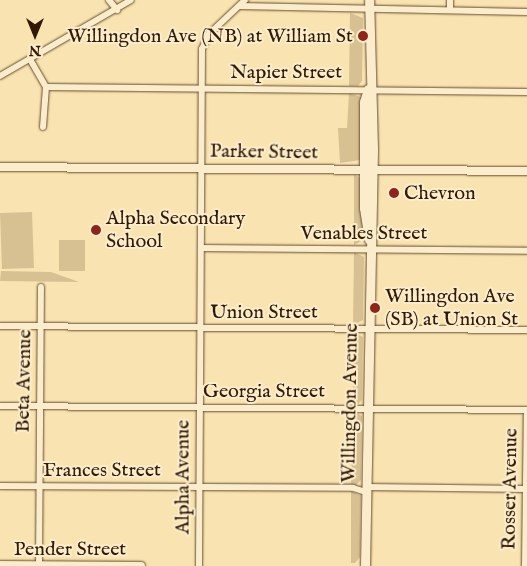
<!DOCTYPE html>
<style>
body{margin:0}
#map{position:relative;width:527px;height:566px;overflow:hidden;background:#f9e3b0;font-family:"IM FELL English",serif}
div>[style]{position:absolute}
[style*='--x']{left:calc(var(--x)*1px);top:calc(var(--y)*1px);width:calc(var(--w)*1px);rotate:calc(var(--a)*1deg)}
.green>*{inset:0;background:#d7c193;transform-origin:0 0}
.roads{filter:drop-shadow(0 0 1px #644c2f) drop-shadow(0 0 1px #644c2f)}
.minor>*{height:6px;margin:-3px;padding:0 3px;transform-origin:3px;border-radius:3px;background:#fbedcc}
.tertiary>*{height:8px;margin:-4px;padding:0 4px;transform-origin:4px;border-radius:4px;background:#fbedcc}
.secondary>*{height:9px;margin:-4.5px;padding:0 4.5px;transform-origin:4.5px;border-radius:4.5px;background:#fbedcc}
.dots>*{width:14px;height:14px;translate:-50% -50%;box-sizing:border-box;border:2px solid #fbedcc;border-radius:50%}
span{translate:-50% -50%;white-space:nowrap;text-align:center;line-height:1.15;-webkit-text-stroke:4px #fbedcc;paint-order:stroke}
.poi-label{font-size:20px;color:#321904}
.right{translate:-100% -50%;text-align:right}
.left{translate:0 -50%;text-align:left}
.street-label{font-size:20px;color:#321904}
.north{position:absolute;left:10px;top:10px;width:50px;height:50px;-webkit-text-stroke:4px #fbedcc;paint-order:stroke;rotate:180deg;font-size:14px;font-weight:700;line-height:20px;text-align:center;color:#321904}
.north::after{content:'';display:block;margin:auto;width:18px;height:22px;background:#321904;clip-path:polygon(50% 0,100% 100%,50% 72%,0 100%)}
</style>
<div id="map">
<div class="green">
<div style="clip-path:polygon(350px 13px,363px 18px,362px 81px,358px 86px,349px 86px)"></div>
<div style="clip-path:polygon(349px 93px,361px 97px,360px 160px,340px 163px,338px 128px,347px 128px)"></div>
<div style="clip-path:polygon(354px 174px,360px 178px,363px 240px,354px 245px)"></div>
<div style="left:32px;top:212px;width:56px;height:32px;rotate:88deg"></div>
<div style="left:59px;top:240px;width:26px;height:31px"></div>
<div style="clip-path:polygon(354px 252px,364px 257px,363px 320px,353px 325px)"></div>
<div style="clip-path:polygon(1px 271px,51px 272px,79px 282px,0 281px)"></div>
<div style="clip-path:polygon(353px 332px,363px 337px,362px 400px,357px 405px,353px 405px)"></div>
<div style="clip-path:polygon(353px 411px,362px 416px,361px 480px,356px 485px,351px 485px)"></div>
<div style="clip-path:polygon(351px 491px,361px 496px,360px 557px,355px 563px,351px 563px)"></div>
</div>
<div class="roads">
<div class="minor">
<div style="--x:109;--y:0;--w:13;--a:51"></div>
<div style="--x:450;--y:0;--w:10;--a:90"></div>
<div style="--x:240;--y:6;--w:287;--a:1.2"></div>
<div style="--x:31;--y:61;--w:30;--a:60"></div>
<div style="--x:46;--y:87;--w:40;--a:94.3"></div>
<div style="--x:0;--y:76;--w:151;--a:-30.1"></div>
<div style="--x:46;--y:87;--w:481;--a:0.6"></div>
<div style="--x:201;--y:248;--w:326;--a:0.5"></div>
<div style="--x:0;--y:326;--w:527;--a:0.43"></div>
<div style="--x:0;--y:406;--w:527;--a:0.43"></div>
<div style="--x:0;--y:486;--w:353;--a:0.3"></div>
<div style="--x:353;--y:488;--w:14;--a:17"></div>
<div style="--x:366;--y:487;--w:161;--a:0.7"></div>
<div style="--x:39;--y:566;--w:279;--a:-89.6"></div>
<div style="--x:199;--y:566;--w:517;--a:-89.67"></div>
<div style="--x:202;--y:49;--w:17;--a:-65"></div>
<div style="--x:209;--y:34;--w:50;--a:-43.4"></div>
<div style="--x:525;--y:566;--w:153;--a:-89.3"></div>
</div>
<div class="tertiary">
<div style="--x:0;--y:167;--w:527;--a:0.43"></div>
<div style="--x:0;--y:565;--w:141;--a:0.4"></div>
</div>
<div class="secondary">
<div style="--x:368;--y:89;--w:14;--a:107"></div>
<div style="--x:364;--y:102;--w:106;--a:90"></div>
<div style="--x:364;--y:208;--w:32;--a:81"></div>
<div style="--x:365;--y:566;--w:417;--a:-88.9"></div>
<div style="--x:373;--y:149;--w:149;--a:-91.5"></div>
</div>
</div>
<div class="dots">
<div style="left:363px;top:36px;background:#8f2418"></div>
<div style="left:394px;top:193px;background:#8f2418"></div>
<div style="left:96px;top:230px;background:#8f2418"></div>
<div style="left:375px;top:308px;background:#8f2418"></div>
</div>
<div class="poi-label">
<span class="right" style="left:353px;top:36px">Willingdon Ave (NB) at William St</span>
<span class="left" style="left:404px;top:193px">Chevron</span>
<span class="left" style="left:106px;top:230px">Alpha Secondary<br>School</span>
<span class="left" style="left:385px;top:308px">Willingdon Ave<br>(SB) at Union St</span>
</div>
<div class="street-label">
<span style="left:286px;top:72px">Napier Street</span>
<span style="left:264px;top:152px;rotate:1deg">Parker Street</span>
<span style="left:364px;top:233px">Venables Street</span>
<span style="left:264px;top:312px">Union Street</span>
<span style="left:24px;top:381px;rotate:-89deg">Beta Avenue</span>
<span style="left:264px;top:391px">Georgia Street</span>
<span style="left:350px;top:403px;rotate:-89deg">Willingdon Avenue</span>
<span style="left:102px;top:470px">Frances Street</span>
<span style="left:183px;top:477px;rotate:-90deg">Alpha Avenue</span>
<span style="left:510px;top:489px;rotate:-89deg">Rosser Avenue</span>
<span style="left:70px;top:549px">Pender Street</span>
</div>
<div class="north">N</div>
</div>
